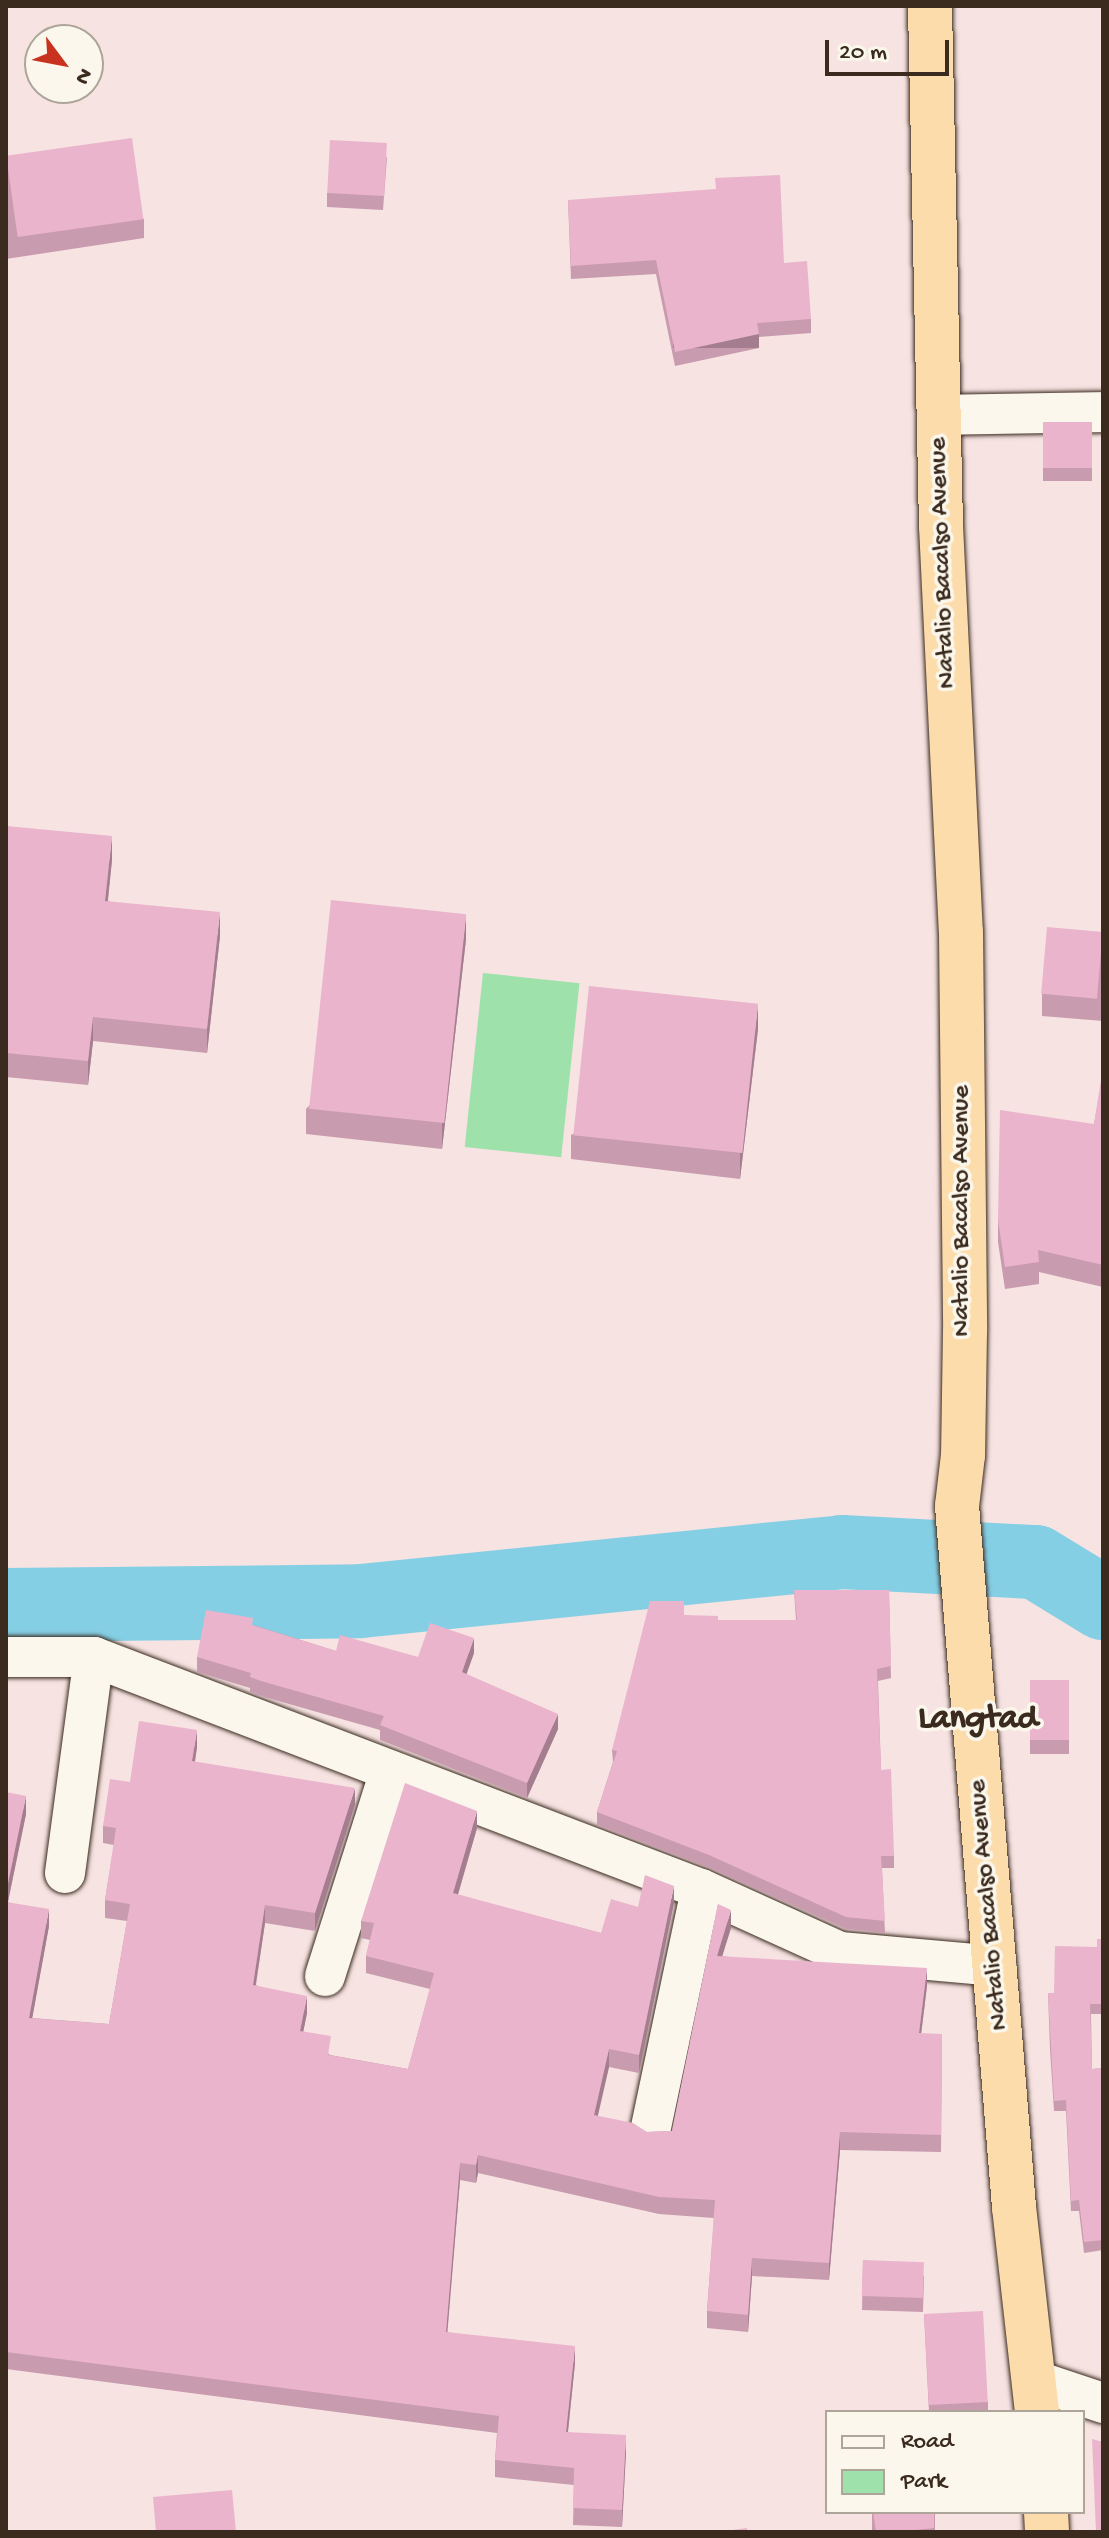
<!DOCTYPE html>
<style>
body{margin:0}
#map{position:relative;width:1109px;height:2538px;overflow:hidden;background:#f6e3e2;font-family:"Gochi Hand",sans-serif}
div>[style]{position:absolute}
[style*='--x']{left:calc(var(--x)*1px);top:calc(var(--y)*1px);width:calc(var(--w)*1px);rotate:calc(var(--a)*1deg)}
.green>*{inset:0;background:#9ee1ab;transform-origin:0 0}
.river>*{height:74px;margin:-37px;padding:0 37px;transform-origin:37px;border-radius:37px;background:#85cfe5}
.roads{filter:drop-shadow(0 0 2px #3b2a1e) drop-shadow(0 0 2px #3b2a1e)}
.street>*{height:40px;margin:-20px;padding:0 20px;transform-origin:20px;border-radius:20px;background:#fbf7ec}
.highway>*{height:44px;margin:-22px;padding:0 22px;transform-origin:22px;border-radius:22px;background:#fddcac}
.wall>*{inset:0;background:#c99baf;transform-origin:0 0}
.shaded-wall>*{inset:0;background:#a47e8f;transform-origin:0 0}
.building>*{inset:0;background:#eab4cc;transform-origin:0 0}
span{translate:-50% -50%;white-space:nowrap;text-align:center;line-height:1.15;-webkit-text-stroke:7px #fbf7ec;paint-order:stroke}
.street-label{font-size:26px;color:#3b2a1e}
.district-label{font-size:34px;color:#3b2a1e;font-weight:700}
.frame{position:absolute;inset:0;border:8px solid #3b2a1e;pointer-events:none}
.legend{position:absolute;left:825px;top:2410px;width:260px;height:104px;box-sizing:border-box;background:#fbf7ec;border:2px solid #aea59a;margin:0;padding:10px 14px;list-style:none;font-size:24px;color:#3b2a1e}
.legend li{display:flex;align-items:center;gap:16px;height:40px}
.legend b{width:40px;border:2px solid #aea59a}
.north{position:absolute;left:24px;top:24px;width:80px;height:80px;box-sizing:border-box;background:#fbf7ec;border:2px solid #aea59a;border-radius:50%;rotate:122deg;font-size:22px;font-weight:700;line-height:32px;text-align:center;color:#3b2a1e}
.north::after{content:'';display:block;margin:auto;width:28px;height:36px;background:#c8321e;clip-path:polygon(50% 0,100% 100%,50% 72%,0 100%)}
.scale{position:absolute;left:825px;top:40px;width:124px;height:36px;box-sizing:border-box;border:4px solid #3b2a1e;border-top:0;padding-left:10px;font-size:24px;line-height:28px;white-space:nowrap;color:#3b2a1e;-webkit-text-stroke:6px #fbf7ec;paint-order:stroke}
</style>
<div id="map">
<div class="green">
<div style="left:483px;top:973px;width:97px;height:175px;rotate:6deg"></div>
</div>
<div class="river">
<div style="--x:6;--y:1605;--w:355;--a:-0.6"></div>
<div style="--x:361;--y:1601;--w:483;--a:-5.8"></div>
<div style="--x:842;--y:1552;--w:194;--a:3"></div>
<div style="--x:1036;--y:1562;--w:79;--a:31.5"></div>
</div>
<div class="roads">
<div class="street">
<div style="--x:939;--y:415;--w:164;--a:-1"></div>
<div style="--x:6;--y:1657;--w:88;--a:0"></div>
<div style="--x:94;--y:1657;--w:650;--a:20.92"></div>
<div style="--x:701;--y:1889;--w:153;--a:24.4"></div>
<div style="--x:840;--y:1952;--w:157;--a:5.1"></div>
<div style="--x:65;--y:1873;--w:218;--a:-82.4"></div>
<div style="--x:325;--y:1976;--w:215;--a:-72.4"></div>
<div style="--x:651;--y:2127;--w:243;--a:-78.1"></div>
<div style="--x:1034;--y:2380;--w:73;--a:18.4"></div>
</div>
<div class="highway">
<div style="--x:930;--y:6;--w:520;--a:88.79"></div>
<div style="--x:941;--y:526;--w:406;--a:87.2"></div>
<div style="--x:961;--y:932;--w:399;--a:89.4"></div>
<div style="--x:965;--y:1331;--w:124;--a:90.9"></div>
<div style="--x:963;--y:1455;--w:51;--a:96.7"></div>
<div style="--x:957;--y:1506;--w:703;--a:85.35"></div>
<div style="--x:1014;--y:2207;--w:206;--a:83.6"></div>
<div style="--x:1046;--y:2512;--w:20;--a:87"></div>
</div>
</div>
<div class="wall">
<div style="clip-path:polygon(6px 157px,144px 219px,144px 238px,6px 259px)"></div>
<div style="clip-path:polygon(387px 157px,383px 210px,327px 207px,327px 193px)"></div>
<div style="clip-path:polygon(568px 200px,784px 263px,811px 319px,811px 333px,759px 337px,759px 348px,675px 366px,656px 274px,571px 279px)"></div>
<div style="left:1043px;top:422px;width:49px;height:59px"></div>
<div style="clip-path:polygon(6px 826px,112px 860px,108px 901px,220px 936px,207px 1053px,93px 1041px,88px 1085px,6px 1077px)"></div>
<div style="clip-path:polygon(1103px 932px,1103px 1021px,1042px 1016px,1042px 994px)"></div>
<div style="clip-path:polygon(466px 939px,442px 1149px,306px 1134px,306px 1109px)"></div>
<div style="clip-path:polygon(758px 1029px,740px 1179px,571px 1159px,571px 1135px)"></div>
<div style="clip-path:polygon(1103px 1074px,1103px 1287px,1039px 1272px,1039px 1284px,1005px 1289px,998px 1242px,998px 1220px,1094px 1124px)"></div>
<div style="clip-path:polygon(794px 1590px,889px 1590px,891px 1678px,878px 1681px,881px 1770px,894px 1856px,894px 1868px,882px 1868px,885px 1933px,846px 1929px,709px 1868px,597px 1825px,597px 1812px,613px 1762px,612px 1750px,684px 1615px,718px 1620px,796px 1620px)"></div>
<div style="clip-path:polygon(253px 1625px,336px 1651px,418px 1657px,474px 1653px,466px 1674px,558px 1729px,527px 1798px,380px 1740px,380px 1730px,261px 1696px,250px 1692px,250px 1688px,197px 1672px,197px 1657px)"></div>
<div style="left:1030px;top:1680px;width:39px;height:74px"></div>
<div style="clip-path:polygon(197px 1747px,195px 1762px,355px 1805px,315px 1931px,265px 1923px,256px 1985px,307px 2013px,303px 2032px,330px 2055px,408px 2069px,430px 1989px,366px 1973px,366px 1956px,370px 1940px,361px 1938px,361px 1921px,477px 1828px,458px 1895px,601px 1933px,638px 1907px,674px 1903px,639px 2073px,609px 2067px,597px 2116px,647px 2132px,672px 2131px,718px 1904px,731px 1928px,722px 1956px,927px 1986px,921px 2034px,942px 2034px,941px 2152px,840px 2150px,829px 2280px,752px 2276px,748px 2332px,707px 2328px,707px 2311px,714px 2218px,659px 2214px,478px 2173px,476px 2183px,460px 2180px,447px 2332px,575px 2363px,568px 2432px,626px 2452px,622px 2527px,573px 2525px,574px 2485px,495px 2477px,495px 2460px,497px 2433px,6px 2369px,6px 1792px,26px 1814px,8px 1902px,49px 1926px,32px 2018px,109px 2024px,127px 1921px,105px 1918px,105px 1900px,114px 1845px,103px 1843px,103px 1826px,130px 1782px)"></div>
<div style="clip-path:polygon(1103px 1939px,1103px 2014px,1091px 2014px,1092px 2069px,1103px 2068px,1103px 2250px,1084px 2253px,1079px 2211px,1071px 2211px,1066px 2111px,1054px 2111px,1050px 2049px,1048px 1993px,1054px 1993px,1097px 1947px)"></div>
<div style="clip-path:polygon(863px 2260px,924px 2276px,923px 2312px,862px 2310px)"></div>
<div style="clip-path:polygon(924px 2314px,988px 2402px,988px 2412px,929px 2412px)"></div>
<div style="left:872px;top:2512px;width:63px;height:20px"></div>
</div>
<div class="shaded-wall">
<div style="left:759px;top:334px;width:14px;height:86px;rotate:90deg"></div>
<div style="clip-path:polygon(112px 836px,112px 860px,105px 925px,105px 901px)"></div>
<div style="clip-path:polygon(220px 912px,220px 936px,207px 1053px,207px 1029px)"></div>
<div style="clip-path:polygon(466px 915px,466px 939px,442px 1149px,442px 1124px)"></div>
<div style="clip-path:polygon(758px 1005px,758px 1029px,740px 1179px,740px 1154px)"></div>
<div style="clip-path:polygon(93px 1017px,93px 1041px,88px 1085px,88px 1061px)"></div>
<div style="clip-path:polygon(474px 1638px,474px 1653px,462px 1687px,462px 1672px)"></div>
<div style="clip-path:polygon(558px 1714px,558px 1729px,527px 1798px,527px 1783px)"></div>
<div style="clip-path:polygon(197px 1730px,197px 1747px,192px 1779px,192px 1761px)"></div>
<div style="clip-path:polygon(355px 1788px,355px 1805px,315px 1931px,315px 1913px)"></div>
<div style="clip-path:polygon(26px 1796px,26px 1814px,6px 1911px,6px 1893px)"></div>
<div style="clip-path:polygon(477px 1811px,477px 1828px,453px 1911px,453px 1893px)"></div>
<div style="clip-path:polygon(674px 1886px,674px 1903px,639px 2073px,639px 2055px)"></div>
<div style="clip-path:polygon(265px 1905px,265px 1923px,253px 2002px,253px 1985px)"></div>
<div style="clip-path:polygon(49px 1909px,49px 1926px,29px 2036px,29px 2018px)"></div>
<div style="clip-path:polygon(731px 1910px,731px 1928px,717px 1973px,717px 1956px)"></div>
<div style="clip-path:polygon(927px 1968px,927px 1986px,919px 2051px,919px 2033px)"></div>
<div style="clip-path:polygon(307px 1996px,307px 2013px,300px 2048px,300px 2031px)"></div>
<div style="clip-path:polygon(609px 2049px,609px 2067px,594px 2133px,594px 2115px)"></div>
<div style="clip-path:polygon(840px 2132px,840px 2150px,829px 2280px,829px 2263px)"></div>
<div style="clip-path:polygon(478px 2155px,478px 2173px,476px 2183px,476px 2165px)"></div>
<div style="clip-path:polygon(460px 2163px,460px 2180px,446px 2349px,446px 2332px)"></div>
<div style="clip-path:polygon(752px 2258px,752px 2276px,748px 2332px,748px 2315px)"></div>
<div style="clip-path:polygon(575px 2346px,575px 2363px,566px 2450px,566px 2432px)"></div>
<div style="clip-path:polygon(626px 2435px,626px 2452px,622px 2527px,622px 2510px)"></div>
</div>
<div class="building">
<div style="left:132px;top:138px;width:82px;height:127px;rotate:82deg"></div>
<div style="left:330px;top:140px;width:57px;height:53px;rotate:3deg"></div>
<div style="clip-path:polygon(780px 175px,784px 263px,807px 261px,811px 319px,757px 323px,759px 334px,675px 352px,656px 260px,571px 266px,568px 200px,716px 189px,715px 178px)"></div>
<div style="left:1043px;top:422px;width:49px;height:46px"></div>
<div style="clip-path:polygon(6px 826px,112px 836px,105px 901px,220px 912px,207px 1029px,93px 1017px,88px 1061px,6px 1053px)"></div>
<div style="left:331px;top:900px;width:136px;height:210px;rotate:6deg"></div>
<div style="left:1047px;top:927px;width:56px;height:67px;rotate:5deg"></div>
<div style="left:589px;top:986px;width:170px;height:150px;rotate:6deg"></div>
<div style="clip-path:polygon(1102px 1074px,1103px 1074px,1103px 1265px,1038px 1250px,1039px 1262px,1005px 1267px,998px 1220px,1000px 1110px,1094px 1124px)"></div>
<div style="clip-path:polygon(794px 1590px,889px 1590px,891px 1666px,877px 1669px,881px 1770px,891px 1769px,894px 1856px,881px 1856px,885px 1921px,846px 1917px,709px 1855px,597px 1812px,617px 1751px,612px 1750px,650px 1601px,684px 1601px,684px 1615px,718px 1616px,718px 1620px,797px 1620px)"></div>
<div style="clip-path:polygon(206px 1610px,253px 1618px,252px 1625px,336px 1651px,340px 1635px,418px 1657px,430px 1623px,474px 1638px,462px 1672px,558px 1714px,527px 1783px,380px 1725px,384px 1716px,261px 1681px,250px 1677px,251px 1673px,197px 1657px)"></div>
<div style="left:1030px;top:1680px;width:39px;height:60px"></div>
<div style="clip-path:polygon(139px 1721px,197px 1730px,192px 1761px,355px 1788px,315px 1913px,265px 1905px,253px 1985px,307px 1996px,300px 2031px,331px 2036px,328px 2055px,408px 2069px,434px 1973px,366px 1956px,374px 1923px,361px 1921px,405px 1783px,477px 1811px,453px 1893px,601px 1933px,611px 1899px,638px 1907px,645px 1875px,674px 1886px,639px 2055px,609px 2049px,594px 2115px,633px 2123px,647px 2132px,672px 2131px,718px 1904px,731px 1910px,717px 1956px,927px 1968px,919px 2033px,942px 2034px,941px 2135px,840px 2132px,829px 2263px,752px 2258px,748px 2315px,707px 2311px,715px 2200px,659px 2197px,478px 2155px,476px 2165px,460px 2163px,446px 2332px,575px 2346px,566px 2432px,626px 2435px,622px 2510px,573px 2508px,574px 2468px,495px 2460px,499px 2416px,6px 2352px,6px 1902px,49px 1909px,29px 2018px,109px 2024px,130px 1904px,105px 1900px,116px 1828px,103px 1826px,110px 1779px,130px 1782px)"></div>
<div style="clip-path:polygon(6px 1792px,26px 1796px,6px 1893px)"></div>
<div style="clip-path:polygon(1097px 1939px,1103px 1939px,1103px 2004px,1090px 2004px,1092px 2069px,1103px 2068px,1103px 2240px,1084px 2242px,1079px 2200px,1071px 2201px,1066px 2100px,1054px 2101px,1048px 1993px,1054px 1993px,1055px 1946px,1097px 1947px)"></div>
<div style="left:863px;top:2260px;width:61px;height:36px;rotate:2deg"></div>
<div style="left:983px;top:2311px;width:91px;height:59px;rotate:87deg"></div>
<div style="clip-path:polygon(1092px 2439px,1103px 2442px,1103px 2532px,1096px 2532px)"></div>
<div style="clip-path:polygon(232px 2490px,236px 2532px,156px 2532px,153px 2497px)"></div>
<div style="clip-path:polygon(873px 2512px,934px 2512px,934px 2528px,896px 2532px,876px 2532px)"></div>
<div style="clip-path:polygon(747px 2528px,747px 2532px,718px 2532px)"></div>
</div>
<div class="street-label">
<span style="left:944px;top:563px;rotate:-92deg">Natalio Bacalso Avenue</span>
<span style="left:963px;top:1211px;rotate:-90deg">Natalio Bacalso Avenue</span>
<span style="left:990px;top:1905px;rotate:-95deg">Natalio Bacalso Avenue</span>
</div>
<div class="district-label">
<span style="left:978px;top:1721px">Langtad</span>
</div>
<div class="frame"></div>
<ul class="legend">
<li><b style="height:10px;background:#fbf7ec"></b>Road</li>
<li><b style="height:22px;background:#9ee1ab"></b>Park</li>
</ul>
<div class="north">N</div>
<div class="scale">20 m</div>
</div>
